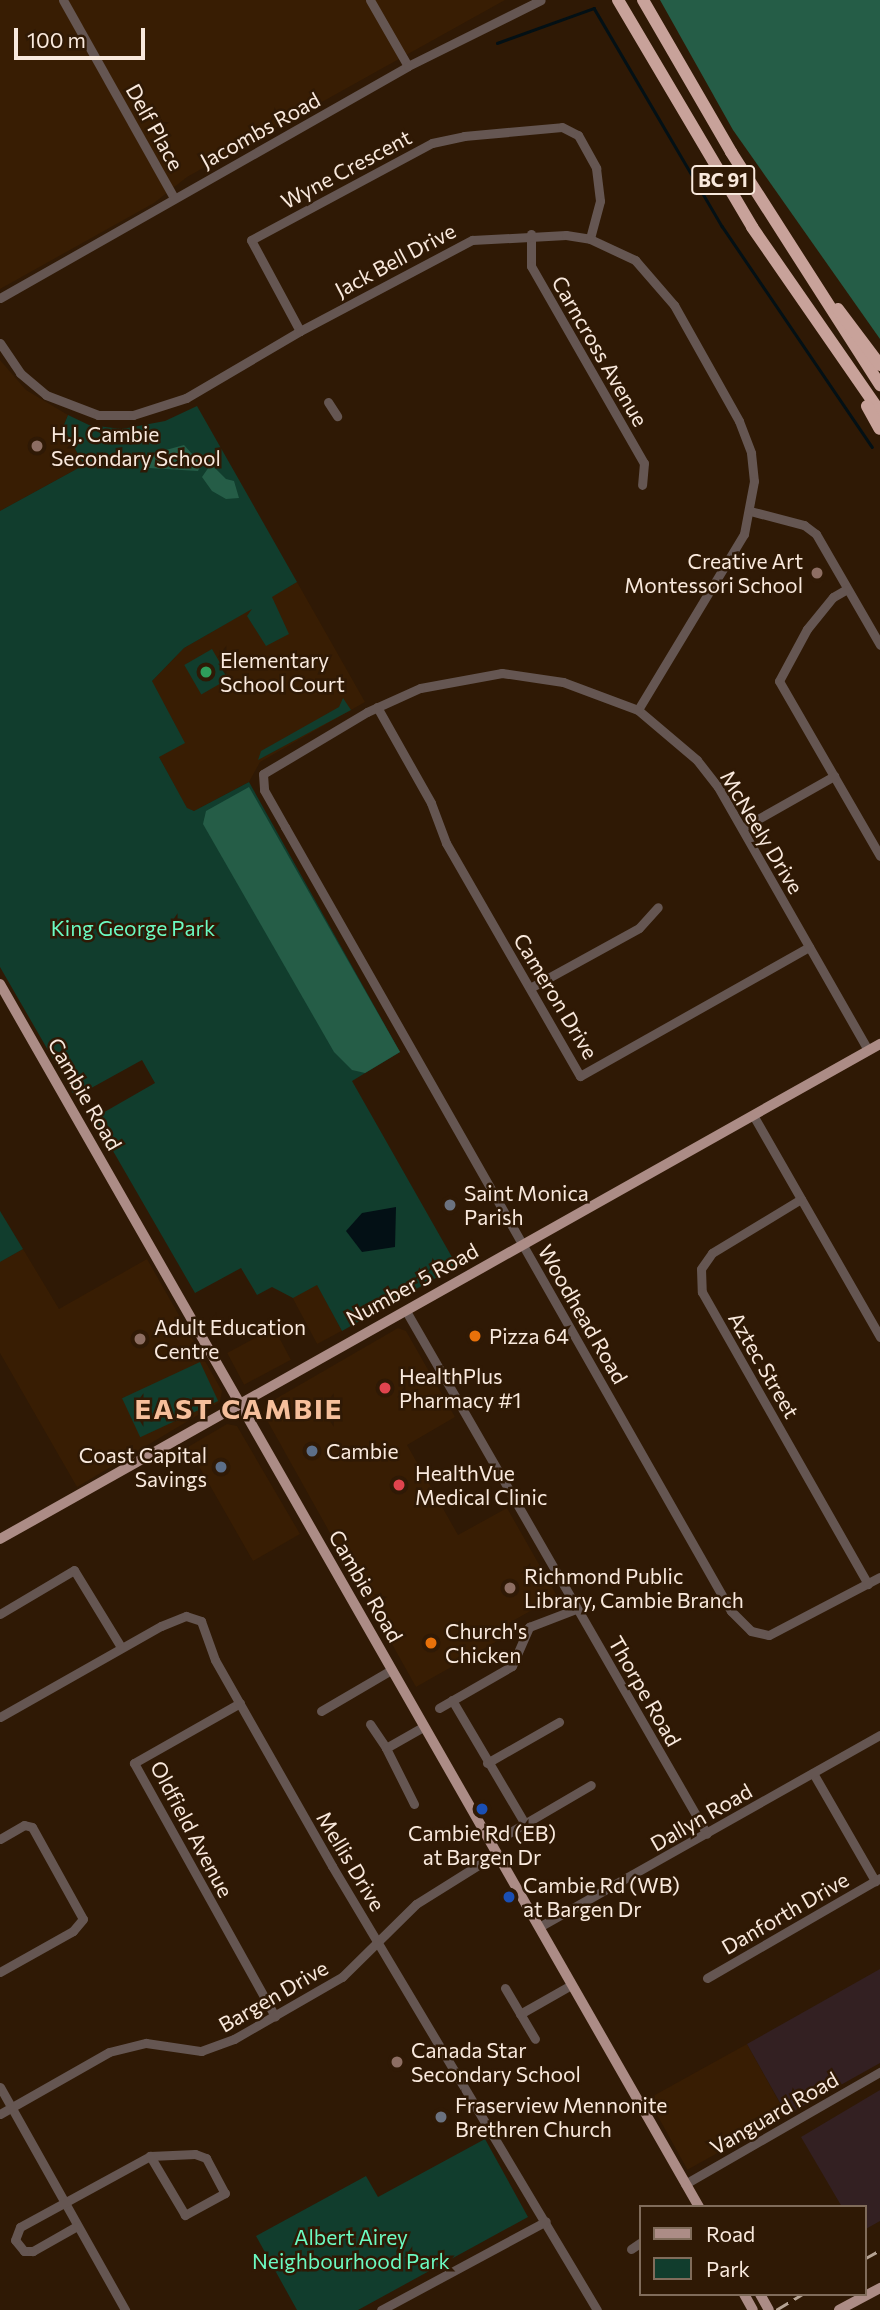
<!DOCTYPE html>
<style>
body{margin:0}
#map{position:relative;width:880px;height:2310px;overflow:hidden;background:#2f1905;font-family:Commissioner,sans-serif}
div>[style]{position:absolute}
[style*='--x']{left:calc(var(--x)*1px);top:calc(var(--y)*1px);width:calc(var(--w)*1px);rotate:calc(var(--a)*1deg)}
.built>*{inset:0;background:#381d03;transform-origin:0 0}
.industrial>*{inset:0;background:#332022}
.green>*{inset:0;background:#113d2d;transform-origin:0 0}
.forest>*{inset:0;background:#255d47}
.water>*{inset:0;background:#031015}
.stream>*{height:2.5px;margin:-1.25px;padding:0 1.25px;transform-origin:1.25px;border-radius:1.25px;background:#031015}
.minor>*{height:9px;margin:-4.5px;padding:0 4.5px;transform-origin:4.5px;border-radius:4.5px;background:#655652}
.major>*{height:10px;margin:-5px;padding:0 5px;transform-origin:5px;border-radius:5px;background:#ac8c86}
.highway>*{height:12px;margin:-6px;padding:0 6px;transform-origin:6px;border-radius:6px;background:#c8a29a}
.rail>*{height:2.5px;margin-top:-1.25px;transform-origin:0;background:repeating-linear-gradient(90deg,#b5a394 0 14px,transparent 0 21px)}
.dots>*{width:19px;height:19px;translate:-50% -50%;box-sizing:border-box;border:4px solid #2f1905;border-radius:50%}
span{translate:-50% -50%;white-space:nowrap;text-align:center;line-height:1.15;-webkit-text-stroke:5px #2f1905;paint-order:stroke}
.shield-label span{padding:2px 5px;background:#2f1905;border:2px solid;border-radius:5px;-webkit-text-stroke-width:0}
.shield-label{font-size:19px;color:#f9e9dd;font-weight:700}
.street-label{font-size:21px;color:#f9e9dd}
.poi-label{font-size:21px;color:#f9e9dd}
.left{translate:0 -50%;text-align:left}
.right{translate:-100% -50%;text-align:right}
.park-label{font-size:21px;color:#6bfac2}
.district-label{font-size:28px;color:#f6bf9b;font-weight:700;letter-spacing:2px}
.legend{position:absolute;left:639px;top:2205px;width:228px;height:91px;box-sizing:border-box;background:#2f1905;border:2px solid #806c5b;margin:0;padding:9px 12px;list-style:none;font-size:21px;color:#f9e9dd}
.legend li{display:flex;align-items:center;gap:14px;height:35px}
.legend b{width:35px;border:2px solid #806c5b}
.scale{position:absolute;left:14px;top:28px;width:131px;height:32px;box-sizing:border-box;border:4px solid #f9e9dd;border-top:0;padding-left:9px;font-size:21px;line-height:24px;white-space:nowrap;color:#f9e9dd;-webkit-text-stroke:5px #2f1905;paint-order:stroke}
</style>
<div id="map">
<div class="built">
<div style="clip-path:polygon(0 0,505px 0,187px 177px,154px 203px,0 289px)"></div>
<div style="clip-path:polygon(0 360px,26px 390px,68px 415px,63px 427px,84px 465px,0 511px)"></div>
<div style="clip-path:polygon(297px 582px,365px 702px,260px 762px,249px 782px,194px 811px,187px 809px,159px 757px,152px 681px,184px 648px)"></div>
<div style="clip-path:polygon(23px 1249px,59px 1309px,147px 1259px,222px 1391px,220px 1402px,77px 1487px,0 1353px,0 1262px)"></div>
<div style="left:317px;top:1284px;width:53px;height:28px;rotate:62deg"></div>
<div style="left:274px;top:1328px;width:36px;height:53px;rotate:62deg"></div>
<div style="clip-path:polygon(398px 1328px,406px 1331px,455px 1417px,407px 1445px,458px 1535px,507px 1508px,557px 1596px,509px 1623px,513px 1632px,416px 1687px,263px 1413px,265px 1405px)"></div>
<div style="clip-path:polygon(227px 1424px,237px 1426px,300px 1534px,253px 1561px,188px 1447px)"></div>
<div style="left:747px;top:2044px;width:81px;height:113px;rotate:61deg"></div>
</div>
<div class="industrial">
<div style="clip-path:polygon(880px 1969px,880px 2063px,787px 2115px,747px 2044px)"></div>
<div style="clip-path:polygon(880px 2090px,880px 2221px,864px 2230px,864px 2207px,842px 2207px,801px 2137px)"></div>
</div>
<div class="green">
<div style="clip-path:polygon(197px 406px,297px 582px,272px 597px,289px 634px,266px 646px,247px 616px,252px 609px,184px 648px,152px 681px,185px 743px,159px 757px,187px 808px,194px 811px,249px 782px,400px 1052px,352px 1081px,457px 1266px,342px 1331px,317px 1285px,293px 1298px,272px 1287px,257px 1295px,241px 1268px,195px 1293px,94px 1118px,155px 1083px,142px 1060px,75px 1097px,0 967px,0 511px,84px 465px,63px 427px,68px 415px,89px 425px,122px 429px,165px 421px)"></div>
<div style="left:212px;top:649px;width:34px;height:32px;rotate:60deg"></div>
<div style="clip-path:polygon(343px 698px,351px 710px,258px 760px,261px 751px,339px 707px)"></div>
<div style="clip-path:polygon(0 1211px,23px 1249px,0 1262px)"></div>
<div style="left:200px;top:1362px;width:43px;height:86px;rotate:65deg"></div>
<div style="clip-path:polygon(485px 2139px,528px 2217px,358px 2310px,297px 2310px,256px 2236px,366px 2176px,378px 2197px)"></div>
</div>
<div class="forest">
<div style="clip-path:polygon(660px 0,880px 0,880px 339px,733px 130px)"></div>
<div style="clip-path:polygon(184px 445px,201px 464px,198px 471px,149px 468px,155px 453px)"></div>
<div style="clip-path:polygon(211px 464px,226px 479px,234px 481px,239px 498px,226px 499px,212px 491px,202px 477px)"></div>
<div style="clip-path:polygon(249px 787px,400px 1052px,365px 1073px,352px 1070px,334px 1052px,203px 824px,206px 811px)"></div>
</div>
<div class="water">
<div style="clip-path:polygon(396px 1207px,395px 1247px,362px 1252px,346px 1231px,362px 1213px)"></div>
</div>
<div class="stream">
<div style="--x:497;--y:43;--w:103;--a:-19.8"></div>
<div style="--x:594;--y:8;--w:253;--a:59.6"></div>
<div style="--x:722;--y:226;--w:267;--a:55.8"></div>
</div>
<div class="minor">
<div style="--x:63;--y:0;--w:227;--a:60.7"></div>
<div style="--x:370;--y:0;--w:76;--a:60.1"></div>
<div style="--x:531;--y:234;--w:32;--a:90"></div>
<div style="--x:531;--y:266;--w:227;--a:60.2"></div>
<div style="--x:644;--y:463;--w:22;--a:95"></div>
<div style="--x:0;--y:298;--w:469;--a:-29.6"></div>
<div style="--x:408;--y:66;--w:148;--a:-26.4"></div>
<div style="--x:300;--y:331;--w:103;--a:-118.3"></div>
<div style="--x:251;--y:240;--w:205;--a:-28.2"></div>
<div style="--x:432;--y:143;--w:33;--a:-12"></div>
<div style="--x:464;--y:136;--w:98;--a:-5.2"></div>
<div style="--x:562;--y:127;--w:18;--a:27"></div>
<div style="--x:578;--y:135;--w:38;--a:61"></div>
<div style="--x:596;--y:168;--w:33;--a:83"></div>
<div style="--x:600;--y:201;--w:39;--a:105"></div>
<div style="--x:0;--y:343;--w:36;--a:56"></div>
<div style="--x:20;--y:373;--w:34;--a:40"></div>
<div style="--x:46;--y:395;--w:56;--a:21"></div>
<div style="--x:98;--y:415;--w:35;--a:0"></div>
<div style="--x:133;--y:415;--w:56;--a:-17.8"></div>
<div style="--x:186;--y:398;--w:132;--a:-30.4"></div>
<div style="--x:300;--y:331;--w:195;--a:-27.9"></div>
<div style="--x:472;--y:240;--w:94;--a:-3"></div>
<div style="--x:566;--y:235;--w:24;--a:9"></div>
<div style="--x:590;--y:239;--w:50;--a:25"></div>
<div style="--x:635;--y:260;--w:60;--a:49.1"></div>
<div style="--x:674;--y:305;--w:133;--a:60.7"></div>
<div style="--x:739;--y:421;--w:34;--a:69"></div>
<div style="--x:751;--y:453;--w:28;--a:84"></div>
<div style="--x:754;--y:481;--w:54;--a:100.7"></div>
<div style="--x:744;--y:534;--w:205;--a:121.1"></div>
<div style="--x:328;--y:402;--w:17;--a:57"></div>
<div style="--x:750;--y:511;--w:56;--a:14.5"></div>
<div style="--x:804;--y:525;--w:15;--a:37"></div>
<div style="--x:816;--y:534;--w:128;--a:60"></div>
<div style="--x:847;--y:589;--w:16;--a:150"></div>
<div style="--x:833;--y:597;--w:41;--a:129.1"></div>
<div style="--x:807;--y:629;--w:59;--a:118.3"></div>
<div style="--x:779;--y:681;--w:202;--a:60"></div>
<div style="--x:377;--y:707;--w:110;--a:60.6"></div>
<div style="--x:431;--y:803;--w:43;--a:69.4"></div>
<div style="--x:446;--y:843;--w:269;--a:60.1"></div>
<div style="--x:580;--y:1076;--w:263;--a:-29.4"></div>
<div style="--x:742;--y:828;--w:106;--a:-29.5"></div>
<div style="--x:530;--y:988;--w:124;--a:-28.8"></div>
<div style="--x:639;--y:928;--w:28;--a:-48"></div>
<div style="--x:868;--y:1050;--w:303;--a:-119.7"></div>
<div style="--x:718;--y:787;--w:34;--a:-128"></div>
<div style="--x:697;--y:760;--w:77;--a:-139.7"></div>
<div style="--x:638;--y:710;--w:80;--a:-159.5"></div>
<div style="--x:563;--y:682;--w:62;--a:-171.6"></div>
<div style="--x:502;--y:673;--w:83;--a:169.6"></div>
<div style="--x:420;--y:688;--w:58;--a:155.6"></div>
<div style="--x:367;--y:712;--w:121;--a:149.2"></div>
<div style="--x:263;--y:774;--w:16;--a:86"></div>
<div style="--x:264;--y:790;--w:43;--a:60.4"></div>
<div style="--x:285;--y:827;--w:902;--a:60.37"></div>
<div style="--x:731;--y:1611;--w:28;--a:45"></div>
<div style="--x:751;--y:1631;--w:18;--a:13"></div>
<div style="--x:769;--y:1635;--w:125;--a:-27.6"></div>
<div style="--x:753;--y:1115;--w:256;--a:60.2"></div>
<div style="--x:801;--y:1199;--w:104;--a:148.8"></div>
<div style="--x:712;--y:1253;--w:19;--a:125"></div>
<div style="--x:701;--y:1269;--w:23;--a:88"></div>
<div style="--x:702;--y:1292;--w:336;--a:60.4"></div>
<div style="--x:406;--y:1311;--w:603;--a:60.08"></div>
<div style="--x:0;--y:1614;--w:86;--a:-30.7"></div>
<div style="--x:74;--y:1570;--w:90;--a:58.6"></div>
<div style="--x:452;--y:1700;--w:144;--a:59.5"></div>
<div style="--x:240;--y:1703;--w:122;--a:150.5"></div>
<div style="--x:134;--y:1763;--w:290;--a:60.9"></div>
<div style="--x:439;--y:1708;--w:84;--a:-29.9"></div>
<div style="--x:512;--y:1666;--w:43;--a:-66.4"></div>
<div style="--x:529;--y:1627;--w:50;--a:-21"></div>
<div style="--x:321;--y:1711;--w:81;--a:-30.4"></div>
<div style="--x:0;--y:1717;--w:185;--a:-29.5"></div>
<div style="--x:161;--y:1626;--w:27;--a:-22"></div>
<div style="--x:186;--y:1616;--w:16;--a:18"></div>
<div style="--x:201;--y:1621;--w:41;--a:70.3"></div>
<div style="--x:215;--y:1660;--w:237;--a:60.4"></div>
<div style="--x:332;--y:1866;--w:517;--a:59.17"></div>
<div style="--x:370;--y:1724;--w:29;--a:56"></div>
<div style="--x:487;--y:1763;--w:83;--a:-29.7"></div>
<div style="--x:813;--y:1773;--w:125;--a:60.1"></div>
<div style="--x:414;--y:1804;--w:63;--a:-116.6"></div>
<div style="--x:386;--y:1748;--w:43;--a:-29.6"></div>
<div style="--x:507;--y:1834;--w:97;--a:-30.3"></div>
<div style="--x:0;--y:1839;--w:28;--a:-30"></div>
<div style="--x:24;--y:1825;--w:8;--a:14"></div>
<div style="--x:32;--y:1827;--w:105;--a:61"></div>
<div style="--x:83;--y:1919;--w:16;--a:130"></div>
<div style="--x:73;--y:1931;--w:84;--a:150.7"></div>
<div style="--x:539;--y:1927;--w:391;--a:-29.4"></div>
<div style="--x:707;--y:1978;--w:200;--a:-30"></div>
<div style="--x:505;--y:1988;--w:59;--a:59.5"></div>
<div style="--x:520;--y:2014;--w:59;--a:-29.6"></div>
<div style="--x:0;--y:2087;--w:256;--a:60.7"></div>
<div style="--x:0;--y:2114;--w:125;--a:-29.6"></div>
<div style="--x:109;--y:2052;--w:38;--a:-14"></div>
<div style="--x:146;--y:2043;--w:56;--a:8.3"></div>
<div style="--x:201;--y:2051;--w:35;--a:-20"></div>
<div style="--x:234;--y:2039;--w:125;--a:-29.9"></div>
<div style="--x:342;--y:1977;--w:104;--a:-44.6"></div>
<div style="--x:416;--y:1904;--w:94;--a:-32"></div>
<div style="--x:685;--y:2184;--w:225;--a:-29.9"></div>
<div style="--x:77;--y:2226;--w:51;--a:150.4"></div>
<div style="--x:33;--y:2251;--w:9;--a:180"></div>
<div style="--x:24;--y:2251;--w:14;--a:-129"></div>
<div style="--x:15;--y:2240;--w:14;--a:-69"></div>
<div style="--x:20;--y:2227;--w:148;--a:-28.6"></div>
<div style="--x:150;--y:2156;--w:45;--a:-2.5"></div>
<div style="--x:195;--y:2154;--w:12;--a:20"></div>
<div style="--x:206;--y:2158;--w:40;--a:62"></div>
<div style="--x:225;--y:2193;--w:46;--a:151.2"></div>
<div style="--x:185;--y:2215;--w:69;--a:-120.7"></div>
<div style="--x:631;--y:2249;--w:11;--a:-34"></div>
<div style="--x:381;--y:2310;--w:187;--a:-28.3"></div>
</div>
<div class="major">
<div style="--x:0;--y:984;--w:1409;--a:60.25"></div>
<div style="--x:0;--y:1539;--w:1010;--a:-29.36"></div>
<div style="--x:744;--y:2294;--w:18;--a:61"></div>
<div style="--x:760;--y:2294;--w:18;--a:61"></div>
<div style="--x:839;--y:2310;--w:47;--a:-28.2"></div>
</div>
<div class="highway">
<div style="--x:618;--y:0;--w:264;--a:59.4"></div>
<div style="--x:752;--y:227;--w:225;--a:55.3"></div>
<div style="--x:643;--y:0;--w:176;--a:59.9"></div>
<div style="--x:731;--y:152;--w:277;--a:57.4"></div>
<div style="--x:838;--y:309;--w:70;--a:53.1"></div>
<div style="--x:867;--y:406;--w:26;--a:61"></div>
</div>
<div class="rail">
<div style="--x:864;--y:2259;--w:18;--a:-29"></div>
<div style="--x:776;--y:2310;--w:31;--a:-31"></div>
</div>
<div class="dots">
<div style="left:37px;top:446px;background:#8d6e63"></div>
<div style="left:817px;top:573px;background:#8d6e63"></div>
<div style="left:206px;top:672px;background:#2e9e5b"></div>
<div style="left:450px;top:1205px;background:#6b7280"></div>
<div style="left:475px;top:1336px;background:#e8710a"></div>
<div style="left:140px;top:1339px;background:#8d6e63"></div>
<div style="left:385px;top:1388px;background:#e0444e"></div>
<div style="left:312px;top:1451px;background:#5c6f8a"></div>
<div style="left:221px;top:1467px;background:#5c6f8a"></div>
<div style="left:399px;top:1485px;background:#e0444e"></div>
<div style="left:510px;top:1588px;background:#8d6e63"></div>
<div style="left:431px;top:1643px;background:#e8710a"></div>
<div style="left:482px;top:1809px;background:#1a4fb4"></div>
<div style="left:509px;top:1897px;background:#1a4fb4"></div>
<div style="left:397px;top:2062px;background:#8d6e63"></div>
<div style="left:441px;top:2117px;background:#6b7280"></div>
</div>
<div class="shield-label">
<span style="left:723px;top:180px">BC 91</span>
</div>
<div class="street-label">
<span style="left:155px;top:127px;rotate:61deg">Delf Place</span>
<span style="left:260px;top:130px;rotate:-29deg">Jacombs Road</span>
<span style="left:346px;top:169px;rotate:-28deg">Wyne Crescent</span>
<span style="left:395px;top:260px;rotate:-28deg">Jack Bell Drive</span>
<span style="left:600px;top:351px;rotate:60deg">Carncross Avenue</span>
<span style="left:762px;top:832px;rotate:59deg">McNeely Drive</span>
<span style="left:556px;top:996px;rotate:59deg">Cameron Drive</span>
<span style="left:85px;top:1094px;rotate:60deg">Cambie Road</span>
<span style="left:412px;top:1284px;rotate:-29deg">Number 5 Road</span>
<span style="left:583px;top:1314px;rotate:60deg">Woodhead Road</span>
<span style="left:764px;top:1365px;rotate:60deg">Aztec Street</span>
<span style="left:366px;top:1586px;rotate:60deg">Cambie Road</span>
<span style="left:645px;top:1691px;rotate:60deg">Thorpe Road</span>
<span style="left:701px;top:1817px;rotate:-30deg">Dallyn Road</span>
<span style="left:192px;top:1829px;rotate:62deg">Oldfield Avenue</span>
<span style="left:351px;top:1861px;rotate:59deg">Mellis Drive</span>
<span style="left:785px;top:1913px;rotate:-30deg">Danforth Drive</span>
<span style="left:273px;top:1996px;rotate:-30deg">Bargen Drive</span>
<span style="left:774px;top:2113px;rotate:-30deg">Vanguard Road</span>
</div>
<div class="poi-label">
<span class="left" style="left:51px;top:446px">H.J. Cambie<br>Secondary School</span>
<span class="right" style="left:803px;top:573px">Creative Art<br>Montessori School</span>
<span class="left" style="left:220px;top:672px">Elementary<br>School Court</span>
<span class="left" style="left:464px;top:1205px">Saint Monica<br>Parish</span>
<span class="left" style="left:154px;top:1339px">Adult Education<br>Centre</span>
<span class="left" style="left:489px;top:1336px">Pizza 64</span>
<span class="left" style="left:399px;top:1388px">HealthPlus<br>Pharmacy #1</span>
<span class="left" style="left:326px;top:1451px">Cambie</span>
<span class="right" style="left:207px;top:1467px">Coast Capital<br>Savings</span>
<span class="left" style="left:415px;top:1485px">HealthVue<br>Medical Clinic</span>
<span class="left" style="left:524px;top:1588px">Richmond Public<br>Library, Cambie Branch</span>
<span class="left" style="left:445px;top:1643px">Church's<br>Chicken</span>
<span style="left:482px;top:1845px">Cambie Rd (EB)<br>at Bargen Dr</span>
<span class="left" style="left:523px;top:1897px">Cambie Rd (WB)<br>at Bargen Dr</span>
<span class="left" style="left:411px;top:2062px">Canada Star<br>Secondary School</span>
<span class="left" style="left:455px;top:2117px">Fraserview Mennonite<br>Brethren Church</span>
</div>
<div class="park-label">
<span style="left:133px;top:928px">King George Park</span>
<span style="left:351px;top:2249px">Albert Airey<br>Neighbourhood Park</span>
</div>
<div class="district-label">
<span style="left:239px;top:1408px">EAST CAMBIE</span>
</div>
<ul class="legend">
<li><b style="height:9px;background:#ac8c86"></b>Road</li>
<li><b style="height:19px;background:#113d2d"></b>Park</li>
</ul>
<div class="scale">100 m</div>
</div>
